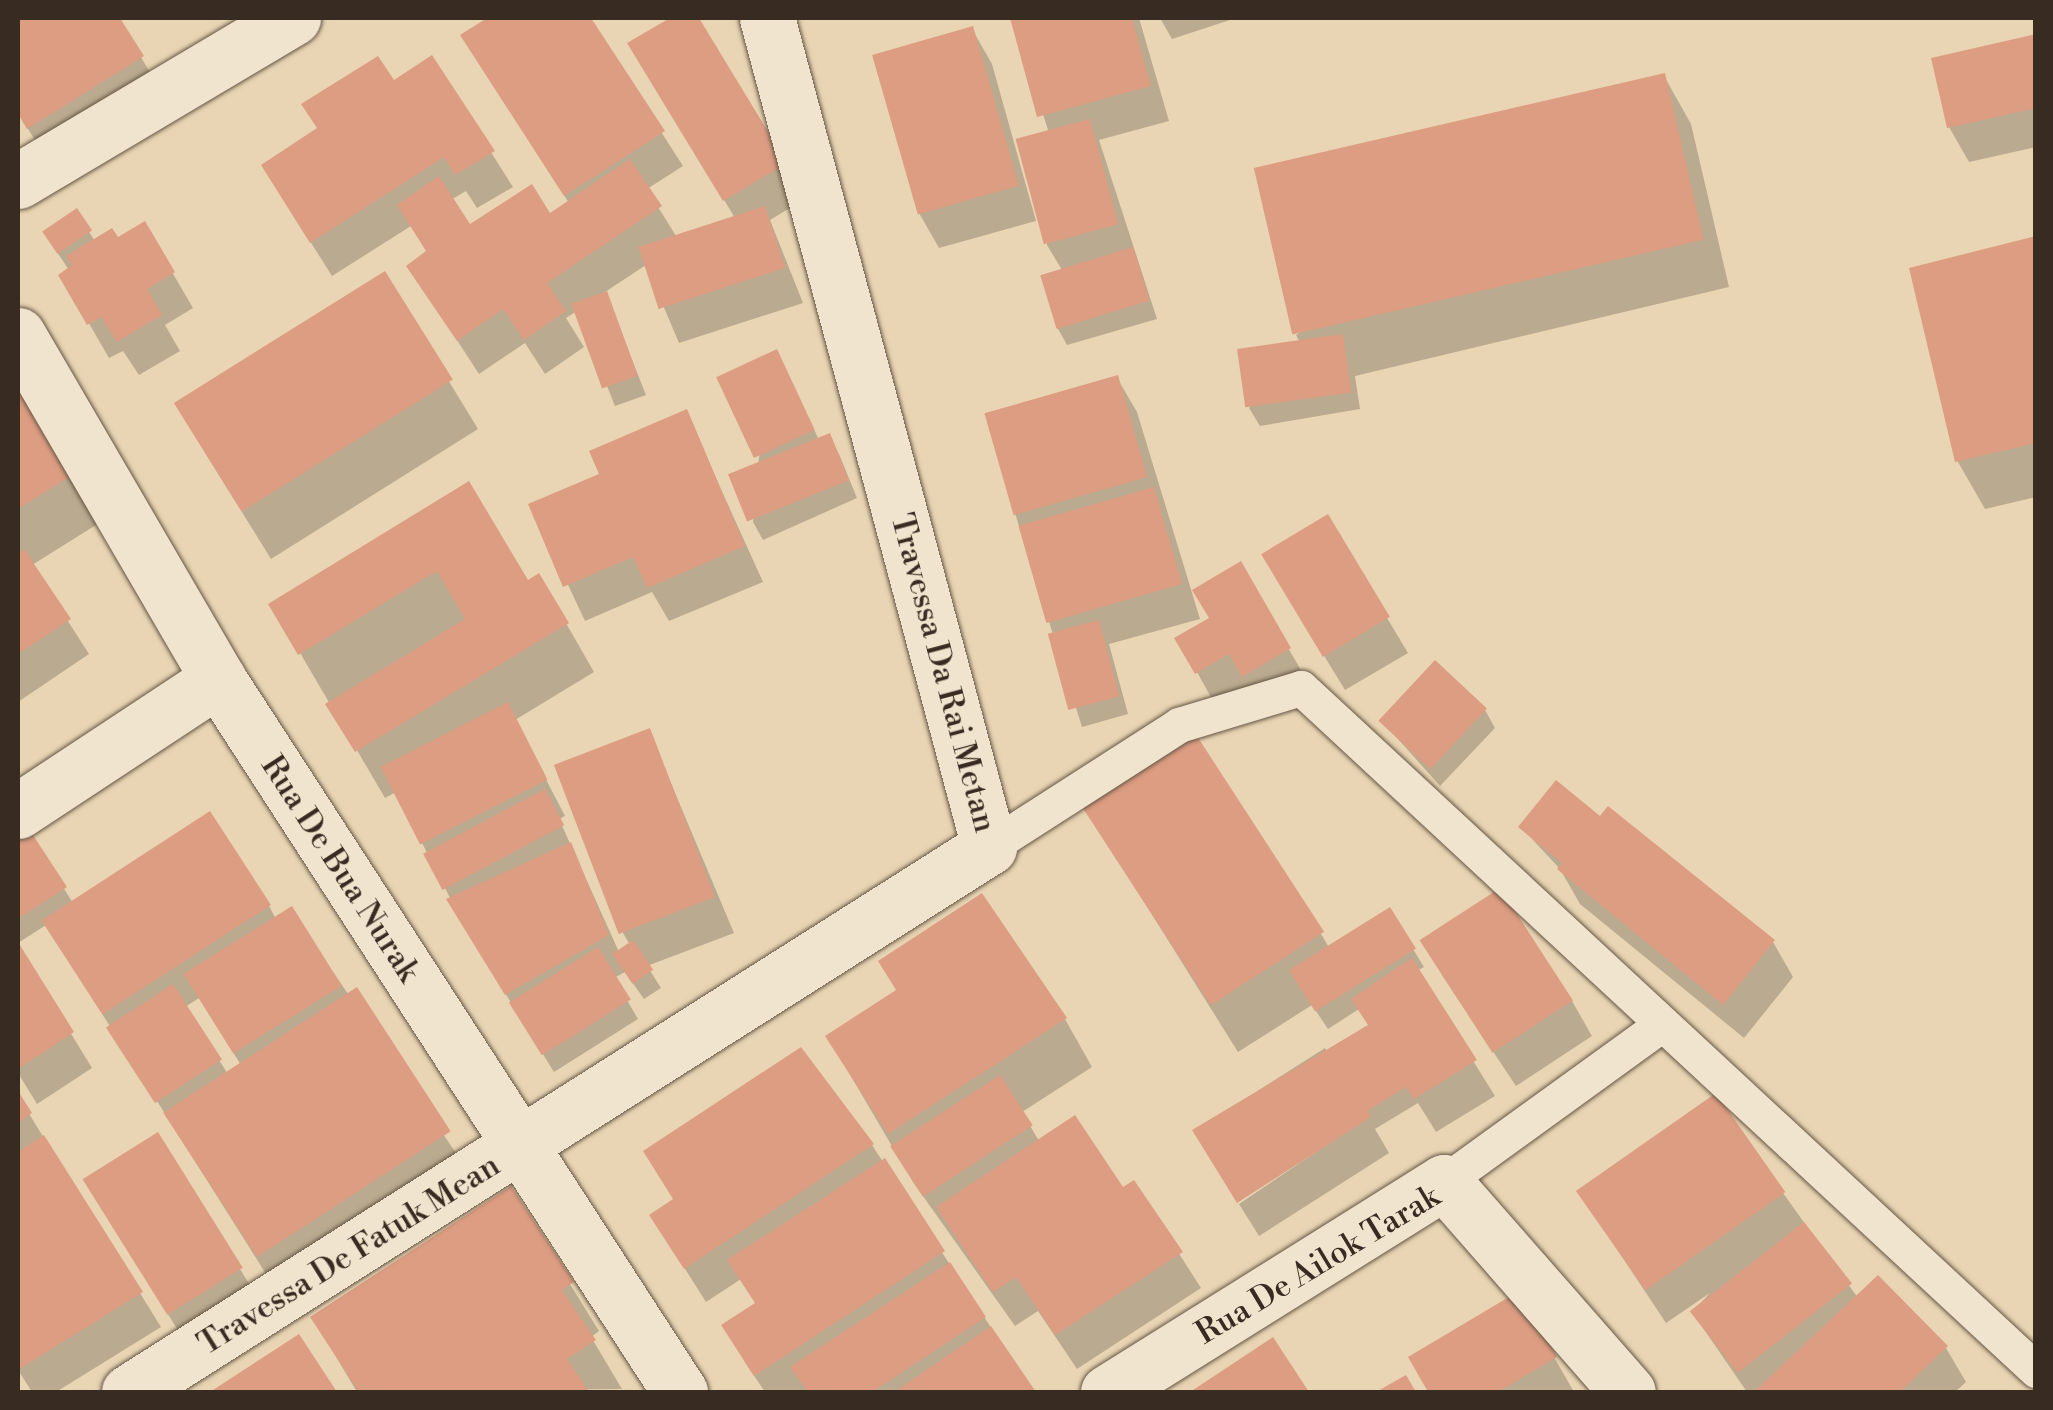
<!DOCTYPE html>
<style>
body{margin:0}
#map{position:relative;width:2053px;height:1410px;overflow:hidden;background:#e9d5b3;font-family:"Libre Bodoni",serif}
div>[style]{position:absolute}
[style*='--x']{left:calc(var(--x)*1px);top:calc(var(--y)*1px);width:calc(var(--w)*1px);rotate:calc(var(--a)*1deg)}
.shadow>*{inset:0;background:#0003}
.building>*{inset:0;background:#dd9d82;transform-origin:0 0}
.roads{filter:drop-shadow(0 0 2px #645646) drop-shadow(0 0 2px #645646)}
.lane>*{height:35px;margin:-17.5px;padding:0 17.5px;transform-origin:17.5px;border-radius:17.5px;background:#f1e4ce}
.street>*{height:55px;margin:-27.5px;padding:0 27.5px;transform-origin:27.5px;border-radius:27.5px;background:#f1e4ce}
span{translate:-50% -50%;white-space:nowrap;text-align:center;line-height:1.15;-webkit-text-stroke:10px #f1e4ce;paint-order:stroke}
.street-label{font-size:32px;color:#382b21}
.frame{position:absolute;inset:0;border:20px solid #382b21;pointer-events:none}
</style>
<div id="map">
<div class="shadow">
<div style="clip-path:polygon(18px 18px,117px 18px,170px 105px,57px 175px,18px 113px)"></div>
<div style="clip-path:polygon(492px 18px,588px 18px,683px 166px,647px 189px,676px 236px,735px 218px,630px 44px,675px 18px,696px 18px,805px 199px,770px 220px,803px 303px,679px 343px,646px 265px,605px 292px,646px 395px,615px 406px,577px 311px,566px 318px,584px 347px,545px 374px,525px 343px,479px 374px,409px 266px,428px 253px,411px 226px,332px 276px,284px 200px,393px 83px,431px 58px,513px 187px,477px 208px,466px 191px,451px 200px,469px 227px,550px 216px,569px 203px,463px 36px)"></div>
<div style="clip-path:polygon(1139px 18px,1169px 121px,1099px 140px,1157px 319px,1067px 345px,1057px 327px,1062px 270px,1047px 245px,1049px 133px,1013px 20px)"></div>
<div style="clip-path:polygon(1160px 18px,1236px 18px,1172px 39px)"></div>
<div style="clip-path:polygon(972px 29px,992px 64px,1036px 221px,939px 248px,919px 213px)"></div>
<div style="clip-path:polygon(2036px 36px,2036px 147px,1969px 162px,1949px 127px)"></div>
<div style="clip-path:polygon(1664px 76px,1691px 124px,1729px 287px,1355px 376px,1360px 409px,1260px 426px,1249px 408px,1301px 344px,1296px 335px)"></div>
<div style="clip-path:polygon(76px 212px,95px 241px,117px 240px,144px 224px,193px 308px,165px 325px,180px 351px,139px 375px,123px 351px,109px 358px,61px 275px,69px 270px,55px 249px)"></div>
<div style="clip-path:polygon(2036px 239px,2036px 497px,1985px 509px,1958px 462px,1912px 269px)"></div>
<div style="clip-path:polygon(384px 275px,478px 429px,271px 559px,204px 451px)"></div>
<div style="clip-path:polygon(786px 370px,819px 440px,829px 436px,839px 454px,857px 498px,763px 540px,753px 522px,759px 457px)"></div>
<div style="clip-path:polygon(1117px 378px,1137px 412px,1200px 619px,1109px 644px,1128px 714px,1082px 727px,1015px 513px)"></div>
<div style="clip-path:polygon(18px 381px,104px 520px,32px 565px,89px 654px,18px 702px)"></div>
<div style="clip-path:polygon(686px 412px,763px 582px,669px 621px,652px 592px,585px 621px,531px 506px,603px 475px)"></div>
<div style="clip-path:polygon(468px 485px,528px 583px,539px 576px,594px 672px,515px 720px,565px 816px,559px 819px,619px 952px,630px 945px,623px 933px,649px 731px,734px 933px,647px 966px,661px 988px,644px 999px,625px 972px,614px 978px,638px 1019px,554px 1072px,469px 935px,396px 792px,385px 798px,272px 605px)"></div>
<div style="clip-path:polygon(1327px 518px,1408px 653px,1345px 690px,1284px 590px)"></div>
<div style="clip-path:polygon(1240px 565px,1309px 684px,1217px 708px,1178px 638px,1212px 619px)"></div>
<div style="clip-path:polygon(1485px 710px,1495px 728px,1440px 786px,1382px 721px)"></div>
<div style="clip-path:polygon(1084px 806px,1321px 934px,1330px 949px,1389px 910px,1424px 967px,1417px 971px,1495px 1096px,1436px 1132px,1418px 1103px,1375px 1129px,1389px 1153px,1259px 1236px,1239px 1204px,1372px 1114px,1237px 1200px,1195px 1131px,1325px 1048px,1335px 1064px,1370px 1027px,1359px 1009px,1328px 1029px,1312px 1005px,1238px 1052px)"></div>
<div style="clip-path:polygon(1601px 819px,1773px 942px,1793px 977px,1744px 1038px,1580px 904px,1560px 869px,1521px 827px)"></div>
<div style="clip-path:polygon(evenodd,28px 832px,73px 903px,269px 906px,276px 919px,291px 910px,475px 1181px,285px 1304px,46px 925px,18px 943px,18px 839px,28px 832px,199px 998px,241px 1065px,228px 1074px,185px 1007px,199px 998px)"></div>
<div style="clip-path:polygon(18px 947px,92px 1068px,37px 1104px,18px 1073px)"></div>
<div style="clip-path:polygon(1442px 975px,1572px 1001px,1592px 1036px,1516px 1086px)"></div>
<div style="clip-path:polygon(1065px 1019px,1092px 1067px,1022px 1112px,1039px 1141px,1123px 1190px,1134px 1183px,1201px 1288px,1077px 1369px,1038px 1311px,1015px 1326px,913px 1182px,828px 1037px)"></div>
<div style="clip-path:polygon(800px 1050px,872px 1145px,1033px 1392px,765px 1392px,744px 1361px,757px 1305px,741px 1279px,706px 1302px,673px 1250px,675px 1201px)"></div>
<div style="clip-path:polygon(18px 1096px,161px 1327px,56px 1392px,32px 1392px,18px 1370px)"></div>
<div style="clip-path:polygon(157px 1135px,261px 1303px,189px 1348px,106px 1215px)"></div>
<div style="clip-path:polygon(511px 1189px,599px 1331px,591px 1337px,622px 1389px,357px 1392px,313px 1318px)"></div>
<div style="clip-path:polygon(1579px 1192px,1783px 1193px,1858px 1298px,1946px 1348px,1966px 1382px,1955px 1392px,1747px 1392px,1692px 1312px,1710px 1293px,1666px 1323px)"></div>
<div style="clip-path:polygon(1518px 1294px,1574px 1392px,1431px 1392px,1411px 1358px)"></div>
<div style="clip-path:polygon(298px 1337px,334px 1392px,215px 1392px)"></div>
<div style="clip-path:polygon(1272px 1341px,1306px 1392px,1194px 1392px)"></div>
</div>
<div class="building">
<div style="clip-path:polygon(18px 18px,120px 18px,144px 56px,27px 129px,18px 114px)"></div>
<div style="clip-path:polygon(487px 18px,591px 18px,665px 131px,564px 196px,460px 35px)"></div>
<div style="clip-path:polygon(670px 18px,699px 18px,787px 163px,723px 201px,627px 43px)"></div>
<div style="clip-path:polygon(1010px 18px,1132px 18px,1151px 86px,1037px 117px)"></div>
<div style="left:973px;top:26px;width:166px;height:105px;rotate:74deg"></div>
<div style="clip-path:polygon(2036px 34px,2036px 108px,1947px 128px,1931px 58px)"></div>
<div style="clip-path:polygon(432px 55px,495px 151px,455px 175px,444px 157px,310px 243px,261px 165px,317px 128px,301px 104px,378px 56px,394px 80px)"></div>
<div style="left:1665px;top:73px;width:171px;height:422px;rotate:77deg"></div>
<div style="left:1090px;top:119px;width:109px;height:77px;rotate:75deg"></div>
<div style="clip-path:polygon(630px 159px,662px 206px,547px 283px,566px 311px,524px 340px,503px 309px,457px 341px,406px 266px,426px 251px,397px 205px,439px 176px,470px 224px,532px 184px,550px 213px)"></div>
<div style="left:765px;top:206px;width:65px;height:133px;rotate:72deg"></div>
<div style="left:77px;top:208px;width:27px;height:42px;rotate:56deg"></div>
<div style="clip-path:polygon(145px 221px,175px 272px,147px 289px,162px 315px,117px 342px,101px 317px,87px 325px,58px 275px,72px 265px,66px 256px,112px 228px,118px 237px)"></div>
<div style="clip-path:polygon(2036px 236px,2036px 443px,1955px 462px,1909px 268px)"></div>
<div style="left:1133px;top:247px;width:56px;height:97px;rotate:73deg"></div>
<div style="left:385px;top:271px;width:128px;height:249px;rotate:58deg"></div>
<div style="left:607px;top:291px;width:90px;height:38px;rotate:70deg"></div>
<div style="left:1343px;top:334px;width:59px;height:107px;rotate:82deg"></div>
<div style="left:777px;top:349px;width:89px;height:67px;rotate:65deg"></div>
<div style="left:1118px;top:375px;width:106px;height:139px;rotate:74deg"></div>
<div style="clip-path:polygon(18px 376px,78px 471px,18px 509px)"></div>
<div style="clip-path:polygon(687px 409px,745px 546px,647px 588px,633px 557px,563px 587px,528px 504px,599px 474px,589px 451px)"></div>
<div style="left:830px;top:433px;width:51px;height:110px;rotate:68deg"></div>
<div style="clip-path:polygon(469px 481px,528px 580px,539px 573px,569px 623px,355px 752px,325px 704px,465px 619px,437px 571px,298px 655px,268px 604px)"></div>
<div style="left:1154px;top:487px;width:101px;height:141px;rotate:74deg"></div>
<div style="left:1328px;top:514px;width:120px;height:78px;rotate:59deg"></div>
<div style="clip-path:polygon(24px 549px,71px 619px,18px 654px,18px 554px)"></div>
<div style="clip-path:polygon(1241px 561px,1291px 648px,1242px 677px,1229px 654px,1195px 674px,1174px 638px,1209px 618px,1192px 590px)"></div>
<div style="left:1099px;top:620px;width:79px;height:53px;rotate:75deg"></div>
<div style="left:1435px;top:660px;width:71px;height:83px;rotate:43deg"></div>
<div style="left:508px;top:702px;width:87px;height:143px;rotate:63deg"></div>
<div style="left:650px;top:728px;width:181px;height:103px;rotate:69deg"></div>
<div style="left:1195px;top:733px;width:237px;height:135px;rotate:57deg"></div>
<div style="clip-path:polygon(1556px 780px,1600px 816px,1608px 806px,1775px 940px,1723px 1005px,1557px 869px,1562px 863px,1518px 827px)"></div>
<div style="left:545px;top:789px;width:41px;height:138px;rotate:62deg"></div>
<div style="left:210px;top:811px;width:112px;height:201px;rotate:57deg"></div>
<div style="clip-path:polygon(29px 829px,67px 887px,18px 919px,18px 836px)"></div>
<div style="clip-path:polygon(571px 842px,609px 935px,505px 995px,446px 899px)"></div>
<div style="left:1500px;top:888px;width:134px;height:96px;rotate:57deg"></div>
<div style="clip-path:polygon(982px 893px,1067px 1018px,888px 1134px,825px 1036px,896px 990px,878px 961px)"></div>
<div style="left:292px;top:906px;width:94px;height:128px;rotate:58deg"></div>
<div style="left:1390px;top:907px;width:49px;height:119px;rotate:58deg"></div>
<div style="left:633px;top:940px;width:36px;height:25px;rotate:56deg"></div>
<div style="clip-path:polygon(18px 942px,74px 1032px,18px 1069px)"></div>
<div style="left:598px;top:947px;width:62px;height:105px;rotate:58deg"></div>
<div style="clip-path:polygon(1412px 958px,1477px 1060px,1414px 1099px,1406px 1087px,1367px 1111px,1371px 1117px,1237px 1203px,1192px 1130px,1368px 1025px,1351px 999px)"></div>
<div style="left:173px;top:984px;width:90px;height:80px;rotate:57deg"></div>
<div style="left:357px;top:987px;width:172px;height:231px;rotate:57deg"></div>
<div style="clip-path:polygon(801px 1047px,874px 1144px,684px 1269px,649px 1215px,673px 1199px,643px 1151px)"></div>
<div style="left:1000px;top:1075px;width:60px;height:131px;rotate:57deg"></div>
<div style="clip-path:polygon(18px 1091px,32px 1113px,18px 1123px)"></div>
<div style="left:1716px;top:1093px;width:121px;height:171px;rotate:55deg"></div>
<div style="clip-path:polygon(1075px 1115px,1123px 1187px,1134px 1180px,1183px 1252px,1055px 1335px,1016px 1277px,993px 1292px,936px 1207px)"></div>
<div style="left:158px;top:1132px;width:160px;height:89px;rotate:58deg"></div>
<div style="clip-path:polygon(44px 1135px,143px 1292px,18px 1370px,18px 1152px)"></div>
<div style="clip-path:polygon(885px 1158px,945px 1251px,754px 1376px,721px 1325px,755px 1303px,727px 1260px)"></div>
<div style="clip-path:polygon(511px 1186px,574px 1282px,562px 1290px,596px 1340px,567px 1359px,589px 1392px,359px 1392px,310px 1317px)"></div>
<div style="left:1804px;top:1222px;width:78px;height:145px;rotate:52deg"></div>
<div style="clip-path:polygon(950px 1262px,986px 1317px,872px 1392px,808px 1392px,790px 1367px)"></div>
<div style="clip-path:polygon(1878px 1275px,1948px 1346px,1900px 1392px,1754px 1392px)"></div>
<div style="clip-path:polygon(1519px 1291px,1557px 1357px,1498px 1392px,1428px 1392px,1408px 1357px)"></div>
<div style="clip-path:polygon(991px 1326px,1036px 1392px,894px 1392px)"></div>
<div style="clip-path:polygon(299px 1334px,337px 1392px,210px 1392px)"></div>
<div style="clip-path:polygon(1273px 1337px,1309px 1392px,1190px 1392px)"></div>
<div style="clip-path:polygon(1406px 1375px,1416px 1392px,1376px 1392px)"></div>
</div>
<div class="roads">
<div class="lane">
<div style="--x:989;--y:847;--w:226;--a:-32.7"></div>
<div style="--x:1179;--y:725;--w:127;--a:-16.9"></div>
<div style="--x:1301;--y:688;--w:1003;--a:42.86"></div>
<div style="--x:1444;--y:1182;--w:268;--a:-35.9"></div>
</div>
<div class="street">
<div style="--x:18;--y:181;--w:320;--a:-30.7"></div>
<div style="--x:18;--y:335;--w:398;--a:59.8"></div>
<div style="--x:218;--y:679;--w:850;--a:57.06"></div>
<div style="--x:18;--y:811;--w:240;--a:-33.4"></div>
<div style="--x:129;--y:1392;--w:1018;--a:-32.36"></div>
<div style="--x:989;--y:847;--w:858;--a:-104.99"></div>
<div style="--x:1108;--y:1392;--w:396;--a:-32"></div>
<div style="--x:1444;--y:1182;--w:279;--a:48.8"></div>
</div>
</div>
<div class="street-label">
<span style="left:943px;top:673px;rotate:75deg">Travessa Da Rai Metan</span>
<span style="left:340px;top:869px;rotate:57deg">Rua De Bua Nurak</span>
<span style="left:349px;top:1255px;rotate:-32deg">Travessa De Fatuk Mean</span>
<span style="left:1318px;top:1265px;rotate:-31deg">Rua De Ailok Tarak</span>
</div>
<div class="frame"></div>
</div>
